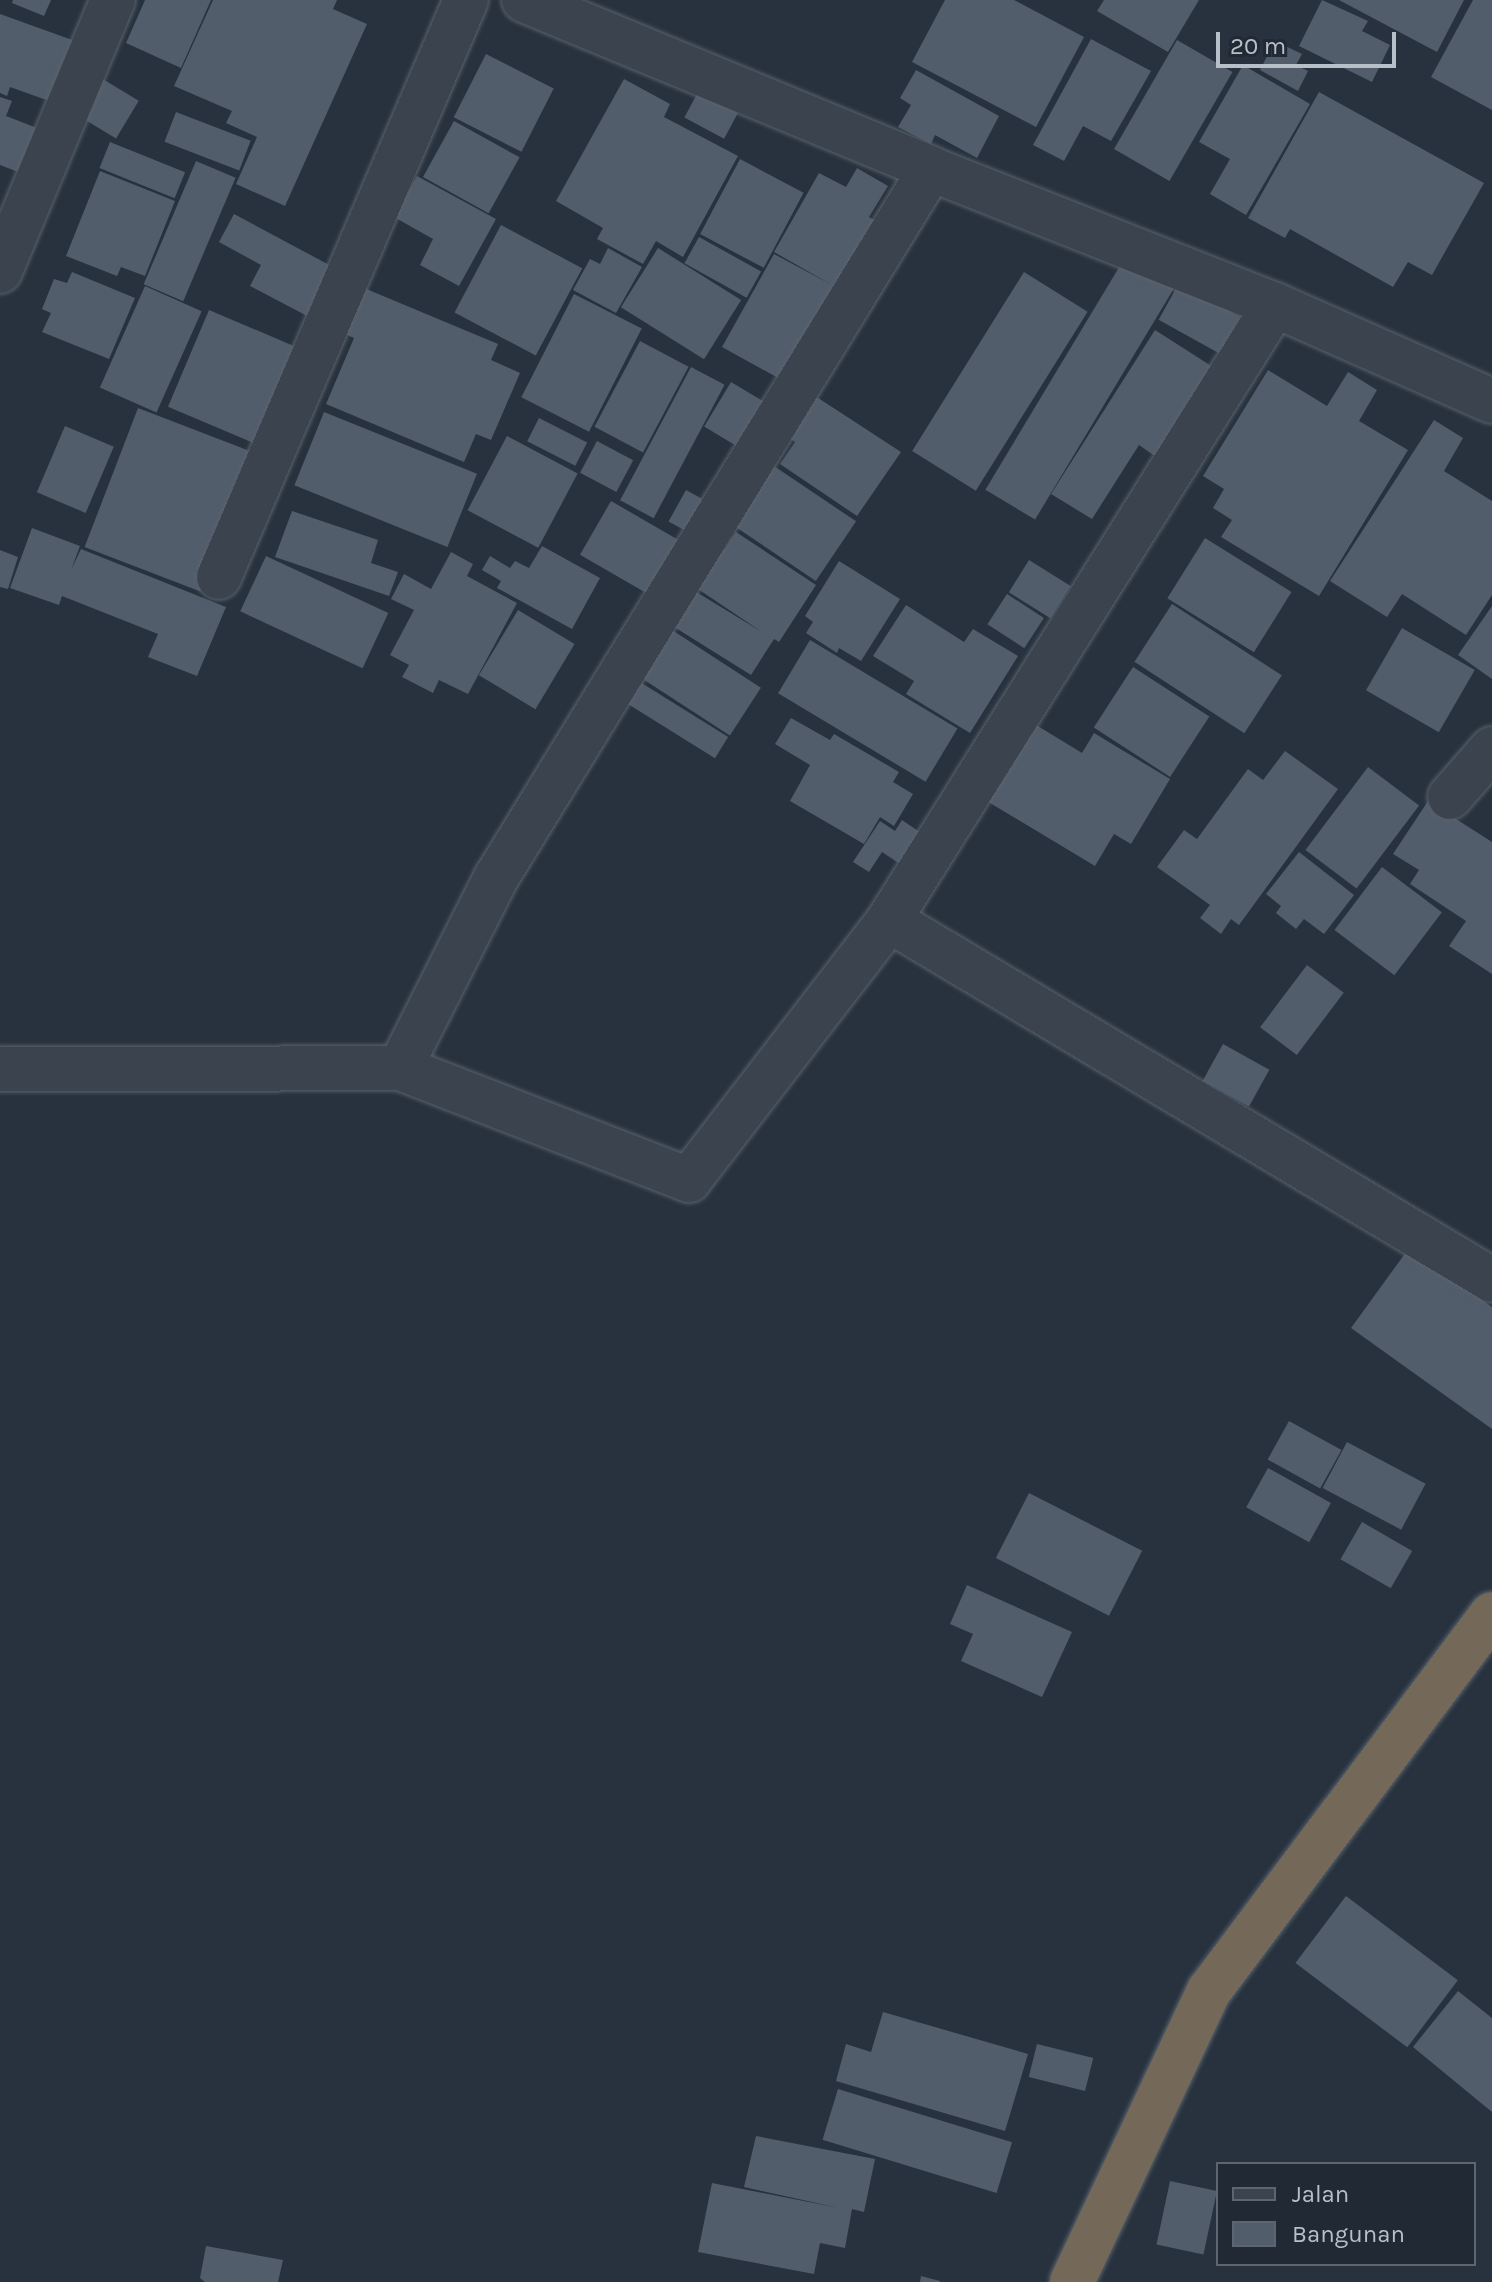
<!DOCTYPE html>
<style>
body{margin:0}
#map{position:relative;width:1492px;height:2282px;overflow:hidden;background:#27323e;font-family:Karla,sans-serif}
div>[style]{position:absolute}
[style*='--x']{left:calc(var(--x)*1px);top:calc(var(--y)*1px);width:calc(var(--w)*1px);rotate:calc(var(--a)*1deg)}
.building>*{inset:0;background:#525d6c;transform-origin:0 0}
.roads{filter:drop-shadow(0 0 2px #59626c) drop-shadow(0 0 2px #59626c)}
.street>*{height:44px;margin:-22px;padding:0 22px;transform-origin:22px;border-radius:22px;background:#3b444e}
.highway>*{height:44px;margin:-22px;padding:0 22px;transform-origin:22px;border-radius:22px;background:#746858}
span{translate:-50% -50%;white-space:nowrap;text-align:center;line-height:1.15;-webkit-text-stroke:6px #202934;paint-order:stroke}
.legend{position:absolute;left:1216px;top:2162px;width:260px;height:104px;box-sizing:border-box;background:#202934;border:2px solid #5c6570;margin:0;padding:10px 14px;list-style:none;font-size:24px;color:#b7bfc9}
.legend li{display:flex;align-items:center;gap:16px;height:40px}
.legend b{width:40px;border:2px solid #5c6570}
.scale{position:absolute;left:1216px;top:32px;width:180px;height:36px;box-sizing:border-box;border:4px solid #b7bfc9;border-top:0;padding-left:10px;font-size:24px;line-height:28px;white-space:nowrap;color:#b7bfc9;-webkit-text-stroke:6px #202934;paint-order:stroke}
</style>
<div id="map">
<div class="building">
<div style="clip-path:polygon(13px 0,51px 0,44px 16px,12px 3px)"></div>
<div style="clip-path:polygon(145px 0,211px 0,181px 68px,126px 43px)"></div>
<div style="clip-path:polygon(213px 0,337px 0,333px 9px,367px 24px,285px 206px,236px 184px,257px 137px,226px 123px,232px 111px,174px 86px)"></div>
<div style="clip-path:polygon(945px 0,1014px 0,1084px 37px,1036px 127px,912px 62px)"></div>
<div style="clip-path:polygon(1104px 0,1199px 0,1168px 52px,1097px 11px)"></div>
<div style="clip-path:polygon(1322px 0,1368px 21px,1362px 31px,1390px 45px,1372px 82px,1299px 46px)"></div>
<div style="clip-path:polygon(1339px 0,1464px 0,1437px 52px)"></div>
<div style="clip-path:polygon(1473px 0,1492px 0,1492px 110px,1431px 77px)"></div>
<div style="clip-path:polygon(0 14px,75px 41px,52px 102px,10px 87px,7px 96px,0 93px)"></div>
<div style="clip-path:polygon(1091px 39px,1151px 71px,1111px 141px,1083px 126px,1064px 161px,1033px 145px)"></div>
<div style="left:1177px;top:40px;width:64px;height:126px;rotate:30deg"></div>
<div style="clip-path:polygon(1275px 41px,1302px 54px,1296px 65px,1308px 71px,1298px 91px,1260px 70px)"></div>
<div style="left:486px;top:54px;width:76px;height:71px;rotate:27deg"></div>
<div style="clip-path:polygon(1243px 65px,1310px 104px,1246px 215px,1210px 194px,1230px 159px,1199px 142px)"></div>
<div style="clip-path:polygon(916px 70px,999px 116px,977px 158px,935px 135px,931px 144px,898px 127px,911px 105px,900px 98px)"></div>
<div style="left:101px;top:78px;width:44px;height:44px;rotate:31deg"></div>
<div style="clip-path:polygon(624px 79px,670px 104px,664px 117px,738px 156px,683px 257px,656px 241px,643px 264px,597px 239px,603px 228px,556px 201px)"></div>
<div style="left:698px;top:92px;width:45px;height:29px;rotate:28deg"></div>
<div style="clip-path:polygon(1319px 92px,1484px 183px,1432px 275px,1408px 262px,1393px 287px,1290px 229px,1285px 238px,1248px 218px)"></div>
<div style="clip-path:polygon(0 97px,12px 101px,6px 116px,37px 128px,21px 173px,0 165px)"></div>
<div style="left:176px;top:112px;width:80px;height:32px;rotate:21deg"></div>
<div style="left:454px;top:121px;width:75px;height:64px;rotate:29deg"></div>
<div style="left:110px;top:142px;width:81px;height:28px;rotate:22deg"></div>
<div style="left:740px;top:159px;width:72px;height:85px;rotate:28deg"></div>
<div style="left:196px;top:161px;width:43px;height:134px;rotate:23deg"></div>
<div style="clip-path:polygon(857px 168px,888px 186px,869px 217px,882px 225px,789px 384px,722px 347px,774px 254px,832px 285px,774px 252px,819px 173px,846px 187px)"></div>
<div style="clip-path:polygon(100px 171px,175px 201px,145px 276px,121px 267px,117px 276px,66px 256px)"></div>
<div style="clip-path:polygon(417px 176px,496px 219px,459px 286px,420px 265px,433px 239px,394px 217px)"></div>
<div style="clip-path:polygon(234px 214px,333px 267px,307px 316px,250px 286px,261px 265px,219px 242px)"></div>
<div style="left:501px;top:225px;width:92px;height:99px;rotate:28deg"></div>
<div style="left:699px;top:237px;width:71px;height:30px;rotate:29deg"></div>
<div style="clip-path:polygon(608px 248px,642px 267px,616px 313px,573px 290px,590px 259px,600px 264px)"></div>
<div style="left:658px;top:248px;width:98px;height:70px;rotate:32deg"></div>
<div style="left:1127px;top:254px;width:58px;height:275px;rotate:31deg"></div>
<div style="clip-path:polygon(72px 272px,135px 298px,109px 359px,42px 332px,51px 313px,42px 309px,54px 279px,67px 283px)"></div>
<div style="left:1024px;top:272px;width:75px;height:211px;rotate:32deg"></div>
<div style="left:1179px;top:283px;width:70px;height:42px;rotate:29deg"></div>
<div style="left:145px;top:286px;width:62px;height:111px;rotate:24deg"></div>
<div style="clip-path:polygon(364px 288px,498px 344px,491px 360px,520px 373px,491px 440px,476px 434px,464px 462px,326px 404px,354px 338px,345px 334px)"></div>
<div style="left:574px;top:294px;width:76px;height:116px;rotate:27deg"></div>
<div style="left:209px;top:310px;width:101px;height:105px;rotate:23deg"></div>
<div style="clip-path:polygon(1155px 330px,1216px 369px,1159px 459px,1139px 445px,1092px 519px,1051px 494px)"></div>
<div style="left:640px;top:341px;width:55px;height:97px;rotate:28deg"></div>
<div style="left:691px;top:367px;width:38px;height:151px;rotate:28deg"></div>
<div style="clip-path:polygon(1268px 370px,1327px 406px,1348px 372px,1377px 390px,1359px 421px,1408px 450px,1319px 596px,1221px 537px,1232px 520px,1213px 508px,1224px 489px,1203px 476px)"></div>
<div style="left:731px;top:382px;width:39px;height:52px;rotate:31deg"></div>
<div style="clip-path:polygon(809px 392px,901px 452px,857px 516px,780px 464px,795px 442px,782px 433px)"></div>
<div style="left:138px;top:408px;width:124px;height:149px;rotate:21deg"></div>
<div style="left:324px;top:412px;width:165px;height:79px;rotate:22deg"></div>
<div style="left:539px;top:418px;width:54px;height:26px;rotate:27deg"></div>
<div style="clip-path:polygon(1434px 420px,1463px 438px,1444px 471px,1492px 501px,1492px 595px,1466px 635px,1402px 594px,1387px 617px,1330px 581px)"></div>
<div style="left:65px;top:426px;width:53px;height:72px;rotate:23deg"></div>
<div style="left:507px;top:436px;width:80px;height:84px;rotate:28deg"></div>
<div style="left:597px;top:441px;width:41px;height:36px;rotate:28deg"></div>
<div style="left:774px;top:466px;width:99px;height:72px;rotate:34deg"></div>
<div style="left:686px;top:490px;width:25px;height:36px;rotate:29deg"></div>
<div style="left:611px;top:501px;width:80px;height:62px;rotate:30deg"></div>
<div style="clip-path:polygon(292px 511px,378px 540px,371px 563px,398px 572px,389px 596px,275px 557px)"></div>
<div style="clip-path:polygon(32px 528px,80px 546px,71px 570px,81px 549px,226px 607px,197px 676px,148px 657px,158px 634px,62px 596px,59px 605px,10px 588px)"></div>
<div style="clip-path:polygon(736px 532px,816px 585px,779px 642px,774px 639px,751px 675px,671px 625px,693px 590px,762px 632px,686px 581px,712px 542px,724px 550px)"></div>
<div style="left:1205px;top:538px;width:102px;height:71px;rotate:32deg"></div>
<div style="clip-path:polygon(542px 546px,600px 578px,572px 629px,497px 588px,501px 581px,482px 570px,490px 556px,510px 568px,515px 561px,529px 568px)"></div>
<div style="clip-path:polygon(0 550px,18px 557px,8px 589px,0 587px)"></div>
<div style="clip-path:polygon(451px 552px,473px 564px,467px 576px,517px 603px,468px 694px,439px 680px,433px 693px,402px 677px,409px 665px,390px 655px,414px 610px,391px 599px,404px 574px,431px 589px)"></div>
<div style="left:266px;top:556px;width:135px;height:61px;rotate:25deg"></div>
<div style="left:1029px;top:560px;width:49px;height:38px;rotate:32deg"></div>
<div style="clip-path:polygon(839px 561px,900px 599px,861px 661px,839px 648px,837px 653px,806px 633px,813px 622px,805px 616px)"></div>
<div style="left:1007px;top:594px;width:44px;height:36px;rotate:33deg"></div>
<div style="left:1172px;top:604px;width:131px;height:69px;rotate:33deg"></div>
<div style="clip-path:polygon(906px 605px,964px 642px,973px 629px,1018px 656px,970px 733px,906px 694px,914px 681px,873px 656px)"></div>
<div style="clip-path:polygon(1492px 606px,1492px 679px,1458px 655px)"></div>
<div style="left:518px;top:610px;width:66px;height:76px;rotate:31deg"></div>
<div style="left:1402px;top:628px;width:84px;height:72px;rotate:30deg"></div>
<div style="left:672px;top:630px;width:106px;height:57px;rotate:33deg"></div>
<div style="left:810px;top:640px;width:172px;height:62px;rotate:31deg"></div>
<div style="left:1133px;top:667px;width:91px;height:72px;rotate:33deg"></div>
<div style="left:640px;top:682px;width:104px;height:25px;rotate:32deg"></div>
<div style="clip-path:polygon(791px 718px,830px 740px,834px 734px,899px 772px,893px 782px,913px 794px,894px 826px,880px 817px,864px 844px,790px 801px,810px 765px,775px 744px)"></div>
<div style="clip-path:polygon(1028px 720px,1082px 753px,1094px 733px,1170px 779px,1131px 844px,1114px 834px,1095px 866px,980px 797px)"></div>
<div style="clip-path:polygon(1285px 751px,1338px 789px,1239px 925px,1231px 919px,1221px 934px,1200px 918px,1210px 905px,1157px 867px,1184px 830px,1197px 839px,1248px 769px,1263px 780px)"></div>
<div style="left:1368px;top:767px;width:64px;height:104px;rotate:37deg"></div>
<div style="clip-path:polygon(1428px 801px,1492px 842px,1492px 974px,1449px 946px,1466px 921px,1410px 884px,1419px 870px,1393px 854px)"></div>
<div style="clip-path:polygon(902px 820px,927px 837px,906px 868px,882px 852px,869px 872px,853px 862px,880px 821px,895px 831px)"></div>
<div style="clip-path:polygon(1299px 852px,1354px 895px,1324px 934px,1304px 919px,1296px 929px,1276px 913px,1281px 906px,1266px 894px)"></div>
<div style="left:1382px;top:867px;width:75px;height:79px;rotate:37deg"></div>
<div style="left:1307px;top:965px;width:46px;height:78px;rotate:37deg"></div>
<div style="left:1223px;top:1044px;width:53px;height:42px;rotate:29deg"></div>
<div style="clip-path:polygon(1409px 1248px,1492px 1307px,1492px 1429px,1351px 1328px)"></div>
<div style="left:1289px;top:1421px;width:60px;height:44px;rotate:29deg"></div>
<div style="left:1347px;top:1442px;width:89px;height:52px;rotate:28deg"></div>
<div style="left:1268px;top:1468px;width:72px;height:45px;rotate:29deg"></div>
<div style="left:1029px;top:1493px;width:127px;height:73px;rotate:27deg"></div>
<div style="left:1362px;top:1522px;width:58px;height:43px;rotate:30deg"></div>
<div style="clip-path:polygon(967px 1585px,1072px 1632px,1042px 1697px,961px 1661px,973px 1634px,950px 1624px)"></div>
<div style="left:1346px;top:1896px;width:140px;height:84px;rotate:37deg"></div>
<div style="clip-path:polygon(1458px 1991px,1492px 2018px,1492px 2112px,1413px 2047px)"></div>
<div style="clip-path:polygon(883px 2012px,1028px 2054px,1005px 2131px,836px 2081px,846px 2044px,871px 2052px)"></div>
<div style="left:1037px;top:2044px;width:58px;height:34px;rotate:14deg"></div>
<div style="left:838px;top:2089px;width:182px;height:53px;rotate:17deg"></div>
<div style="clip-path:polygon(756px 2136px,875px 2159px,864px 2212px,852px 2209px,845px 2248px,820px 2243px,814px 2274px,698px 2252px,712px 2183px,839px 2208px,744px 2187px)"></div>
<div style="left:1170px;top:2181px;width:48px;height:65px;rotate:12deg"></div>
<div style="clip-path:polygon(206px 2246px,283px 2260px,278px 2282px,205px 2282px,200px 2278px)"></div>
<div style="clip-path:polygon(921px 2276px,940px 2281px,940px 2282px,920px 2282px)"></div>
</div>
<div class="roads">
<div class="street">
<div style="--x:524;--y:0;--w:441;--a:22.5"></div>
<div style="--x:931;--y:169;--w:370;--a:21.6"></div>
<div style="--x:1275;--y:305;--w:237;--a:23.9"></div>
<div style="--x:0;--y:271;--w:294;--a:-67.4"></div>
<div style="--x:219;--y:577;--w:628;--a:-66.83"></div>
<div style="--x:1450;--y:797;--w:64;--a:-48.8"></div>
<div style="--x:889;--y:920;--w:702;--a:30.84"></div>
<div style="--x:400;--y:1068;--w:213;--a:-63.2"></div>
<div style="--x:496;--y:878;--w:832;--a:-58.47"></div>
<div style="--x:0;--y:1069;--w:400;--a:-0.1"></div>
<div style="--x:400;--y:1068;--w:310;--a:21.2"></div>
<div style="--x:689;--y:1180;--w:328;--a:-52.4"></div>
<div style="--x:889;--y:920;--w:726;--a:-57.89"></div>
</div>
<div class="highway">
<div style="--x:1072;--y:2282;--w:322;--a:-64.8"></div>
<div style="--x:1209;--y:1991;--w:471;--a:-53.1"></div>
</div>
</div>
<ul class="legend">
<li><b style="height:10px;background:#3b444e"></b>Jalan</li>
<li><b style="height:22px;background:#525d6c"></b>Bangunan</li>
</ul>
<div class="scale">20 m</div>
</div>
